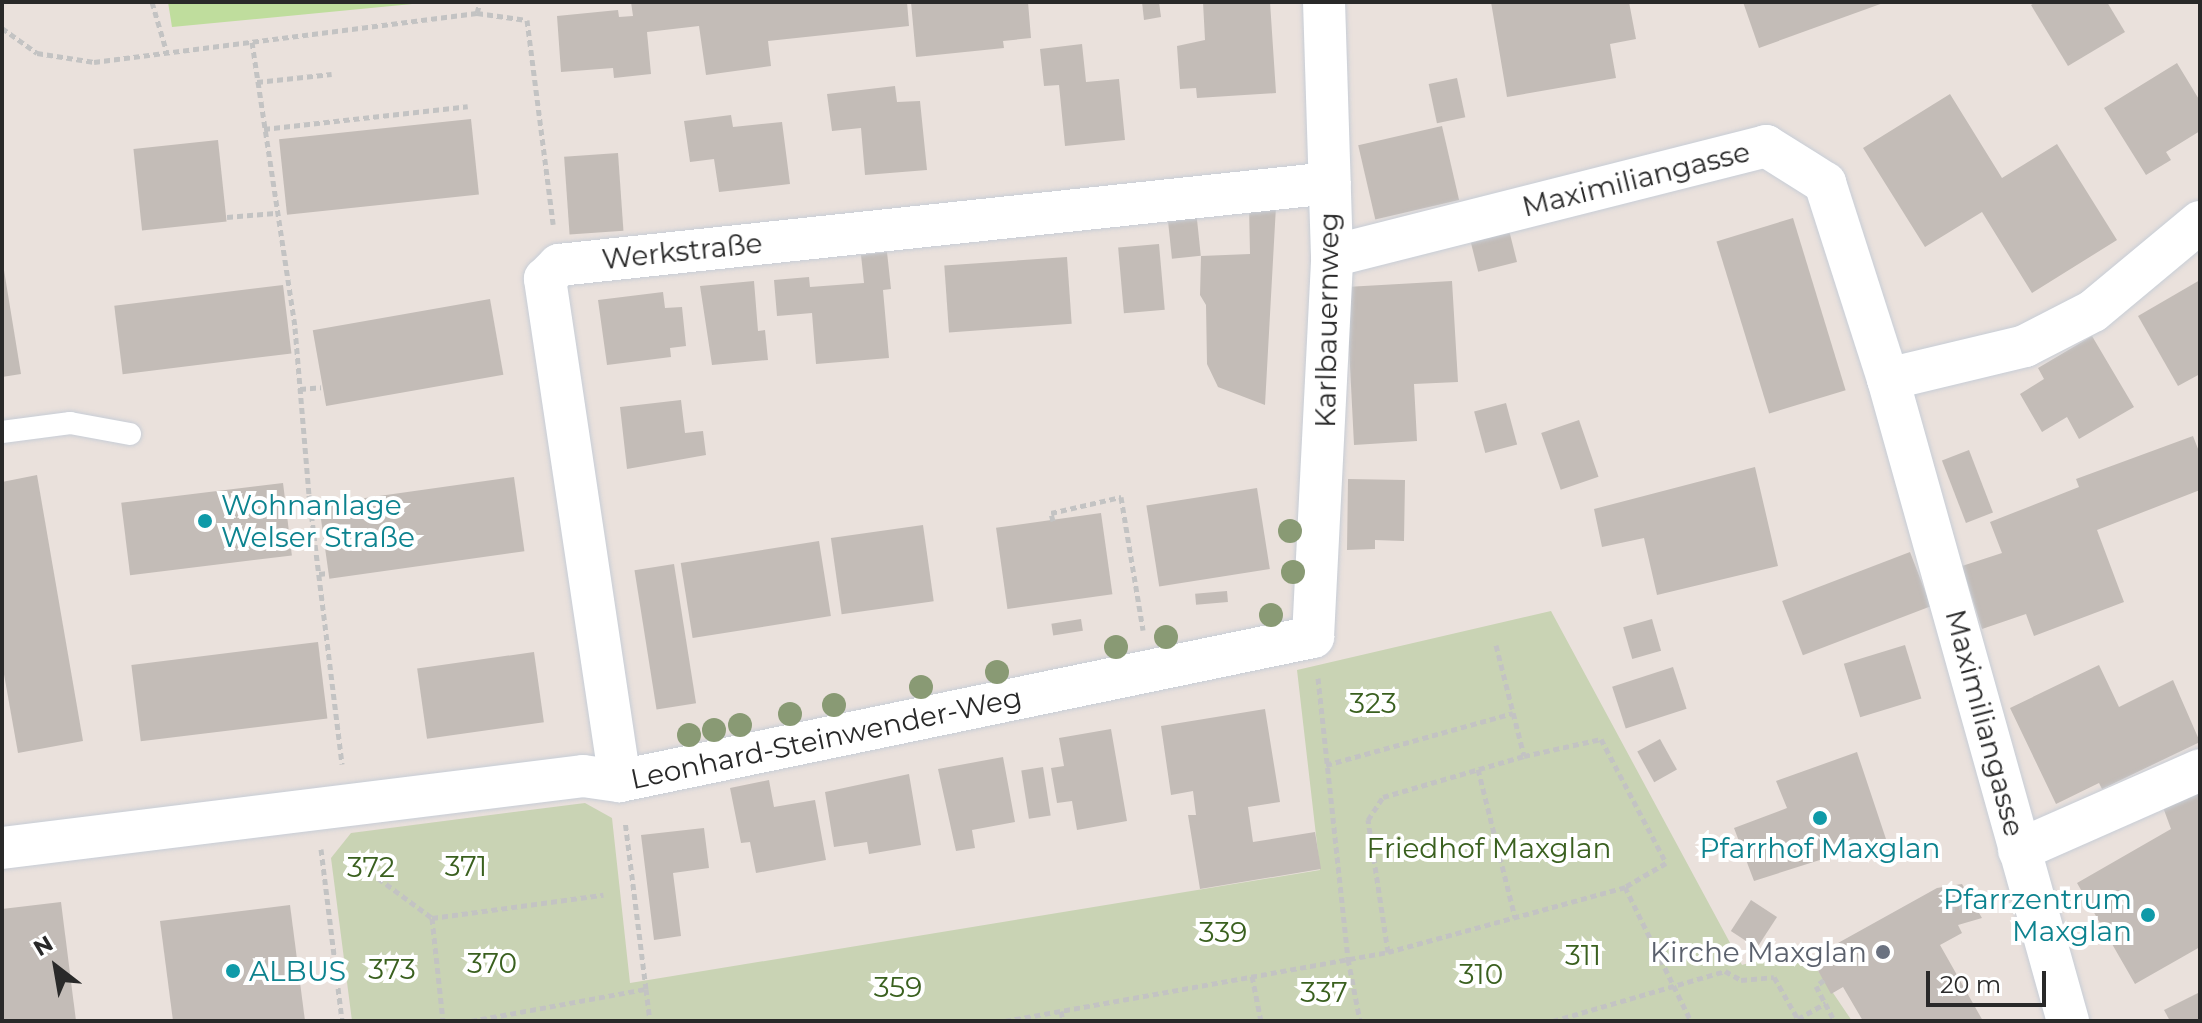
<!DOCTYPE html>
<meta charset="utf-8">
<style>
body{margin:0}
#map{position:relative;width:2202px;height:1023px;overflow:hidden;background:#eae1dc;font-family:Montserrat,sans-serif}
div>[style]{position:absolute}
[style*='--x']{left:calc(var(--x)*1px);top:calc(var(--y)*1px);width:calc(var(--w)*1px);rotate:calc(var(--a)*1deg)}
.green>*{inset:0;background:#bfdd9d}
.cemetery>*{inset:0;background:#c9d3b4}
.building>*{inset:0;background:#c3bcb7;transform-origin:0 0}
.path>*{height:5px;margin-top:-2.5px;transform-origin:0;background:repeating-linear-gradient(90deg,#c3c3c3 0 6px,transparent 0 10px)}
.roads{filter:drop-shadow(0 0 2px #c7cdd6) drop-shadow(0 0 2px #c7cdd6)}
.lane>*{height:22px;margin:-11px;padding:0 11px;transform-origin:11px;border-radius:11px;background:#fff}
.street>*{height:42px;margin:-21px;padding:0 21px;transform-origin:21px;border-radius:21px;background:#fff}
.trees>*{width:24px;height:24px;margin:-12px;border-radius:50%;background:#899a74}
.dots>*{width:22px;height:22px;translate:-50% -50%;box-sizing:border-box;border:4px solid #fff;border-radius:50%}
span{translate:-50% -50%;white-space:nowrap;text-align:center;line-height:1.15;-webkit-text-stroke:8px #fff;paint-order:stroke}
.street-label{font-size:28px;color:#292929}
.culture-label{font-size:28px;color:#0d838f}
.left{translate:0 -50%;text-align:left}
.right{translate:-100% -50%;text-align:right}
.park-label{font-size:28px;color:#3a601f}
.worship-label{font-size:28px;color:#5b616d}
.frame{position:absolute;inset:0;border:4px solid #292929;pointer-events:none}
.north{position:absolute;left:16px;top:927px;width:80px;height:80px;-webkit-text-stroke:6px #fff;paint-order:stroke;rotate:329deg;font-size:22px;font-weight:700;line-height:32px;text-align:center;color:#292929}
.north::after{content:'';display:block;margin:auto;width:28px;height:36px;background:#292929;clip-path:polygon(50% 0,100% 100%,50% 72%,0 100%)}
.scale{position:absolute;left:1926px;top:971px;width:120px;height:36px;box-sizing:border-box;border:4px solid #292929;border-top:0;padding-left:10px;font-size:24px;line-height:28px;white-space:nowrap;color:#292929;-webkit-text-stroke:6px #fff;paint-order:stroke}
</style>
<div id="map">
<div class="green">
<div style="clip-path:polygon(168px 2px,433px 2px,172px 27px)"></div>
</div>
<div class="cemetery">
<div style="clip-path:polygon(1551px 611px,1742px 965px,1802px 947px,1852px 1021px,352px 1021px,331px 858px,351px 833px,585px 803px,612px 818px,630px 983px,1320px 870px,1297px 670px)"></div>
</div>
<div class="building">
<div style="clip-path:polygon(631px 2px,907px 2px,909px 26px,768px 41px,771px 66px,706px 75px,699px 26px,647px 32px,651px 74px,614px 78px,613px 68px,561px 72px,557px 16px,618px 10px,619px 17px,633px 16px)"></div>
<div style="clip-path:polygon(911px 2px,1028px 2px,1031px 38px,1003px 41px,1004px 48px,916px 57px)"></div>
<div style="clip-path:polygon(1142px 2px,1159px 2px,1161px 17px,1144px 20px)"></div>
<div style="clip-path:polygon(1203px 2px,1270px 2px,1276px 93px,1197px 98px,1196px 88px,1180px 89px,1177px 46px,1205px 40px)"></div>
<div style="clip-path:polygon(1491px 2px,1629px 2px,1636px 39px,1610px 44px,1616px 78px,1507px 97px)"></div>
<div style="clip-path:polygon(1743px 2px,1886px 2px,1759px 48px)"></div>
<div style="clip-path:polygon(2036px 2px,2107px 2px,2125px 32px,2068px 66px,2031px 5px)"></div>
<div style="clip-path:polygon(1082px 44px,1086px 82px,1119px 79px,1125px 140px,1065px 146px,1059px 85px,1044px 86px,1040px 49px)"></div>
<div style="clip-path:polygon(2177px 63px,2200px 101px,2200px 131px,2166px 152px,2171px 160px,2146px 175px,2104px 108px)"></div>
<div style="left:1457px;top:78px;width:40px;height:29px;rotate:78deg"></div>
<div style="clip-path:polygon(895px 86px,897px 102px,920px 101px,927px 170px,865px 175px,861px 128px,832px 131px,827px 94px)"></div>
<div style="clip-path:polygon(1950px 94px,2002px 178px,2057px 144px,2117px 240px,2032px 293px,1982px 212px,1925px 247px,1863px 148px)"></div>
<div style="clip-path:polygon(731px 115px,733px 127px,782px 122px,790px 184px,719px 192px,714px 159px,690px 162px,684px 121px)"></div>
<div style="left:471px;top:119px;width:76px;height:193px;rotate:84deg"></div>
<div style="left:1442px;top:126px;width:76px;height:86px;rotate:77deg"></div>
<div style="left:218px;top:140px;width:82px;height:85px;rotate:84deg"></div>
<div style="left:618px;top:153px;width:78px;height:54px;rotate:86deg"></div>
<div style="clip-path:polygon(1249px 206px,1276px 206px,1265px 405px,1218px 387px,1207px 364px,1206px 305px,1200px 295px,1201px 256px,1250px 254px)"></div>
<div style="left:1196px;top:210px;width:46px;height:29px;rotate:84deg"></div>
<div style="left:1793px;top:218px;width:180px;height:80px;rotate:73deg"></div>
<div style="left:1509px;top:230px;width:33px;height:40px;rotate:76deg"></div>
<div style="left:1159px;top:244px;width:66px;height:41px;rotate:85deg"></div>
<div style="clip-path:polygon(887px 252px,891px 289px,883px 290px,889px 358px,816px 364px,812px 313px,777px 316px,774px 280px,809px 277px,810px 287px,864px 283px,861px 255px)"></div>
<div style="left:1067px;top:257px;width:67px;height:123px;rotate:86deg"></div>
<div style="clip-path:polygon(2px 258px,21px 374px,2px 377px)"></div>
<div style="clip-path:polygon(2200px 280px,2200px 374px,2178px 386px,2138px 316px)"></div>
<div style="clip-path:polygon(754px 281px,758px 331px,765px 330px,768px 360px,712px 365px,700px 286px)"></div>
<div style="clip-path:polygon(1452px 281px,1458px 382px,1414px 384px,1417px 441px,1354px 445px,1346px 287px)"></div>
<div style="left:283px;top:285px;width:69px;height:170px;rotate:83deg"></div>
<div style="clip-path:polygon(663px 292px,665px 308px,682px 307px,686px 346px,670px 348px,671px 357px,607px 365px,598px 300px)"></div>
<div style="left:490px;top:299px;width:77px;height:180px;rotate:80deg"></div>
<div style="clip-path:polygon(2092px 336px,2134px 407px,2079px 439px,2067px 417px,2042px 432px,2020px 394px,2044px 379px,2038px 368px)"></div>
<div style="clip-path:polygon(681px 400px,685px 433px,703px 431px,706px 455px,627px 469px,620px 407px)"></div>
<div style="left:1506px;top:403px;width:43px;height:33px;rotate:75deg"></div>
<div style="left:1579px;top:420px;width:60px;height:40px;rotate:71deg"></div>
<div style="clip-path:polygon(2193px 436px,2200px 454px,2200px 490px,2097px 530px,2124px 602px,2034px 636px,2026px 614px,1982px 629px,1962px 566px,2002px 553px,1990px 522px,2079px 487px,2076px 479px)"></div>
<div style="left:1969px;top:450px;width:67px;height:29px;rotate:69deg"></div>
<div style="clip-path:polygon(1755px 467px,1778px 566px,1657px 595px,1644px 538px,1602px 547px,1594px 509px)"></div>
<div style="clip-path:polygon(37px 475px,83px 741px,18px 753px,2px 663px,2px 482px)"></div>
<div style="left:514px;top:477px;width:75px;height:197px;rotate:82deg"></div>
<div style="clip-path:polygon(1348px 479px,1405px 480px,1404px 541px,1375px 540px,1375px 549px,1347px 550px)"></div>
<div style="left:283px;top:483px;width:73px;height:163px;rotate:83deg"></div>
<div style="left:1257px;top:488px;width:82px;height:112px;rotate:81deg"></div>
<div style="left:1101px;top:513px;width:82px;height:106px;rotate:82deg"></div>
<div style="left:923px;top:525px;width:77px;height:93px;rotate:82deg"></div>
<div style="left:819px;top:541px;width:76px;height:140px;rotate:81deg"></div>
<div style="left:1910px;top:552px;width:58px;height:137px;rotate:69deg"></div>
<div style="left:674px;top:564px;width:141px;height:40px;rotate:81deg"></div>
<div style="left:1227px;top:591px;width:11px;height:32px;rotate:85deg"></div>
<div style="left:1081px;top:619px;width:12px;height:30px;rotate:81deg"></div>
<div style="left:1652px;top:619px;width:33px;height:30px;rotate:74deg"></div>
<div style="left:318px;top:642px;width:77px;height:188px;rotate:83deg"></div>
<div style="left:1905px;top:645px;width:56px;height:64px;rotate:73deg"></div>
<div style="left:534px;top:652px;width:71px;height:118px;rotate:82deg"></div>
<div style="clip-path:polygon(2099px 665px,2119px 707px,2173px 680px,2200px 742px,2102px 789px,2099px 783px,2056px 804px,2010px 708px)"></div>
<div style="left:1673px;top:667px;width:44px;height:64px;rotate:72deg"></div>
<div style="clip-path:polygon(1265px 709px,1280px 802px,1248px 807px,1253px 842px,1315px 832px,1321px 869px,1200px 889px,1188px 815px,1196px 815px,1193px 791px,1171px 795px,1161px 726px)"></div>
<div style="clip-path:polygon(1111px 729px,1127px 821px,1077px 830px,1072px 801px,1057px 803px,1051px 768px,1064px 766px,1059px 738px)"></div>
<div style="left:1660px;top:739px;width:35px;height:26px;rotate:61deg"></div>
<div style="clip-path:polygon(1857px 752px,1886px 839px,1754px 881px,1734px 828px,1787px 808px,1776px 781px)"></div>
<div style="clip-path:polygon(1003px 757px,1015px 822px,972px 830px,975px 848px,956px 851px,938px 769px)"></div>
<div style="left:1043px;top:767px;width:49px;height:22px;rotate:81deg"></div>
<div style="clip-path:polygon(909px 774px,921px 845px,869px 854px,867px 842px,834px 847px,825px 792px)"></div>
<div style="clip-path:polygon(769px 780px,774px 807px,815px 800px,826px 860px,756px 873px,750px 842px,741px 843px,730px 788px)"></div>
<div style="clip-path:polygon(2200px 783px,2200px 947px,2135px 984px,2077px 883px,2171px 829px,2160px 799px)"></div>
<div style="clip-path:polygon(704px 828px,709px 868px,673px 873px,681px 936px,654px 940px,641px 835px)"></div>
<div style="clip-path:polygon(1962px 884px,1982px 918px,1958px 925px,1962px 933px,1940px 945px,1983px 1021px,1863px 1021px,1843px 987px,1831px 994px,1811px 958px,1937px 888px)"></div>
<div style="left:1751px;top:900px;width:31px;height:37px;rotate:33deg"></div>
<div style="clip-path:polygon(61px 902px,76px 1021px,2px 1021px,2px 909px)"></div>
<div style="clip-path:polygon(290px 905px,305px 1021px,173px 1021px,160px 921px)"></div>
<div style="clip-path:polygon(2200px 992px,2200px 1021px,2170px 1021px,2164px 1010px)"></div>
</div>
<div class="path">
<div style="--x:152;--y:2;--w:53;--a:73.6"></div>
<div style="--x:477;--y:13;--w:11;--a:-75"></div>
<div style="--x:2;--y:28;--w:43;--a:35.5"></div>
<div style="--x:37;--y:53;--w:58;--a:9"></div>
<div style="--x:94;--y:62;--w:386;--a:-7.3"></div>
<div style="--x:477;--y:13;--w:50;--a:8"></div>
<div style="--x:527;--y:20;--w:206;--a:82.7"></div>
<div style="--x:252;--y:42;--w:289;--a:81.4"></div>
<div style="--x:295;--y:328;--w:168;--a:85.2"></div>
<div style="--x:309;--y:495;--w:271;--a:83"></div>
<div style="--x:257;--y:82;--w:75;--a:-6.1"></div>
<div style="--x:264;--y:129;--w:205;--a:-6.4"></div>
<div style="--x:227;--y:217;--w:48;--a:-4.8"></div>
<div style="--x:300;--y:389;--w:21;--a:-5"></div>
<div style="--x:1053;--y:521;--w:8;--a:-104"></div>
<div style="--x:1051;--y:513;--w:72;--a:-12.9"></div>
<div style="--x:1121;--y:497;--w:135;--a:80.6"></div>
<div style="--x:290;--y:539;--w:24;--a:-9"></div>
<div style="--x:319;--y:574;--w:9;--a:-6"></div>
<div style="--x:1496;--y:645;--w:114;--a:75.8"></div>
<div style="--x:1318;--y:678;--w:283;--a:83.9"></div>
<div style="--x:1348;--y:959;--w:63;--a:79"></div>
<div style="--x:1326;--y:765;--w:194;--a:-15.5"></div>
<div style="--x:1478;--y:769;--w:153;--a:76"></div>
<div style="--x:321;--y:849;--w:173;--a:83"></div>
<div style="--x:378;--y:878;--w:67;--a:36.5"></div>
<div style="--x:432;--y:918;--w:104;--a:83.9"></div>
<div style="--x:1949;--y:910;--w:43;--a:-17.6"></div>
<div style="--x:432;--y:918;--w:173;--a:-7.7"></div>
<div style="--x:1388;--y:952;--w:134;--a:-98.6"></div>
<div style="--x:1368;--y:820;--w:27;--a:-57"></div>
<div style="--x:1383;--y:797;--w:147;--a:-16.2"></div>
<div style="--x:1524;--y:756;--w:79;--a:-12.4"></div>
<div style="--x:1601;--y:739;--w:140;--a:62.3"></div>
<div style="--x:1666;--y:863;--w:48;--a:149.7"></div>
<div style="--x:1252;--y:976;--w:46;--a:78.7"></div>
<div style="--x:1824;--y:980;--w:10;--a:143"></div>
<div style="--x:1816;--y:986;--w:40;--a:62"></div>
<div style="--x:646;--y:989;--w:32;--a:83"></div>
<div style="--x:1061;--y:1011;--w:10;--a:79"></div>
<div style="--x:1798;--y:1019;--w:32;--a:-30"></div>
<div style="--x:471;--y:1021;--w:178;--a:-10.4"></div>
<div style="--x:646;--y:989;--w:169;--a:-97.1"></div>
<div style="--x:1005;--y:1021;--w:389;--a:-10.2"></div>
<div style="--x:1388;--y:952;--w:246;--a:-15.3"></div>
<div style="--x:1625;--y:887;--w:149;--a:63.8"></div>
<div style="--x:1553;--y:1021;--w:179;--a:-16.2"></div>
<div style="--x:1725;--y:971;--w:18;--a:29"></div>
<div style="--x:1741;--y:980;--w:33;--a:-5"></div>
<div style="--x:1774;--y:977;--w:51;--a:60.4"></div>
</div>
<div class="roads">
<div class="lane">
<div style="--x:2;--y:432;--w:69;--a:-7.5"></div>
<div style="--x:70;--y:423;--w:61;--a:10.4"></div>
</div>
<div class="street">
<div style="--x:1332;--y:256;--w:448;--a:-14.2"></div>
<div style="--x:1766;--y:146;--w:70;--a:32.1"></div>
<div style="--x:1825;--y:183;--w:206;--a:72.2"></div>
<div style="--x:1888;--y:379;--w:667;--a:74.34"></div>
<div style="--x:1888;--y:379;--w:141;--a:-13.5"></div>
<div style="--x:2025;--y:346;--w:76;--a:-27.2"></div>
<div style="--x:2093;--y:311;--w:139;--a:-39.8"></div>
<div style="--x:620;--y:781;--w:508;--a:-98.5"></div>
<div style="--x:545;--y:279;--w:20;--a:-45"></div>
<div style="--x:559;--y:265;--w:775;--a:-6.07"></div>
<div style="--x:2;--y:848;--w:585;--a:-7.06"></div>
<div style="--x:583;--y:776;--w:37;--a:8"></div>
<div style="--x:620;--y:781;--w:708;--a:-11.74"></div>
<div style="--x:1313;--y:637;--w:381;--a:-87.1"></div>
<div style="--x:1332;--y:256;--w:254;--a:-91.8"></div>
<div style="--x:2019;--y:850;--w:198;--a:-23.8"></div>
</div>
</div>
<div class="trees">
<div style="left:1290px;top:531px"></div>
<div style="left:1293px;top:572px"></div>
<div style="left:1271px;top:615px"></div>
<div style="left:1166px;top:637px"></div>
<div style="left:1116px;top:647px"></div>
<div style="left:997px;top:672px"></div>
<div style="left:921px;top:687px"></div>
<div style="left:834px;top:705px"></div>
<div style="left:790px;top:714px"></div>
<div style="left:740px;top:725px"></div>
<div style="left:714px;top:730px"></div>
<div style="left:689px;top:735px"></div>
</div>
<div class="dots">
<div style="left:205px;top:521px;background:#0f9aa8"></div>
<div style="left:1820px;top:818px;background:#0f9aa8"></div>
<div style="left:2148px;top:915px;background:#0f9aa8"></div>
<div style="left:1883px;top:952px;background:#6b7280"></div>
<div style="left:233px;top:971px;background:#0f9aa8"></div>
</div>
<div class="street-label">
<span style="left:1636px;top:179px;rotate:-14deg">Maximiliangasse</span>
<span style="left:682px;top:251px;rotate:-6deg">Werkstraße</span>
<span style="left:1327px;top:320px;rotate:-89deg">Karlbauernweg</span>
<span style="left:1985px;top:723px;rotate:75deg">Maximiliangasse</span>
<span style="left:826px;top:738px;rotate:-12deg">Leonhard-Steinwender-Weg</span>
</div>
<div class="culture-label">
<span class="left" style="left:221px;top:521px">Wohnanlage<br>Welser Straße</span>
<span style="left:1820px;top:848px">Pfarrhof Maxglan</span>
<span class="right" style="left:2132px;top:915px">Pfarrzentrum<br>Maxglan</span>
<span class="left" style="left:249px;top:971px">ALBUS</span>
</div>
<div class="park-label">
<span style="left:1373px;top:703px">323</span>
<span style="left:1489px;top:848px">Friedhof Maxglan</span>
<span style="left:466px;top:866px">371</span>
<span style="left:371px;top:867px">372</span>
<span style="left:1223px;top:932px">339</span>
<span style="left:1583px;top:955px">311</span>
<span style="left:492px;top:963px">370</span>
<span style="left:392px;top:969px">373</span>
<span style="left:1481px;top:974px">310</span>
<span style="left:898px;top:987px">359</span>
<span style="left:1324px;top:992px">337</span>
</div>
<div class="worship-label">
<span class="right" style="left:1867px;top:952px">Kirche Maxglan</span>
</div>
<div class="frame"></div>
<div class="north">N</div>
<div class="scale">20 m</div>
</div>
